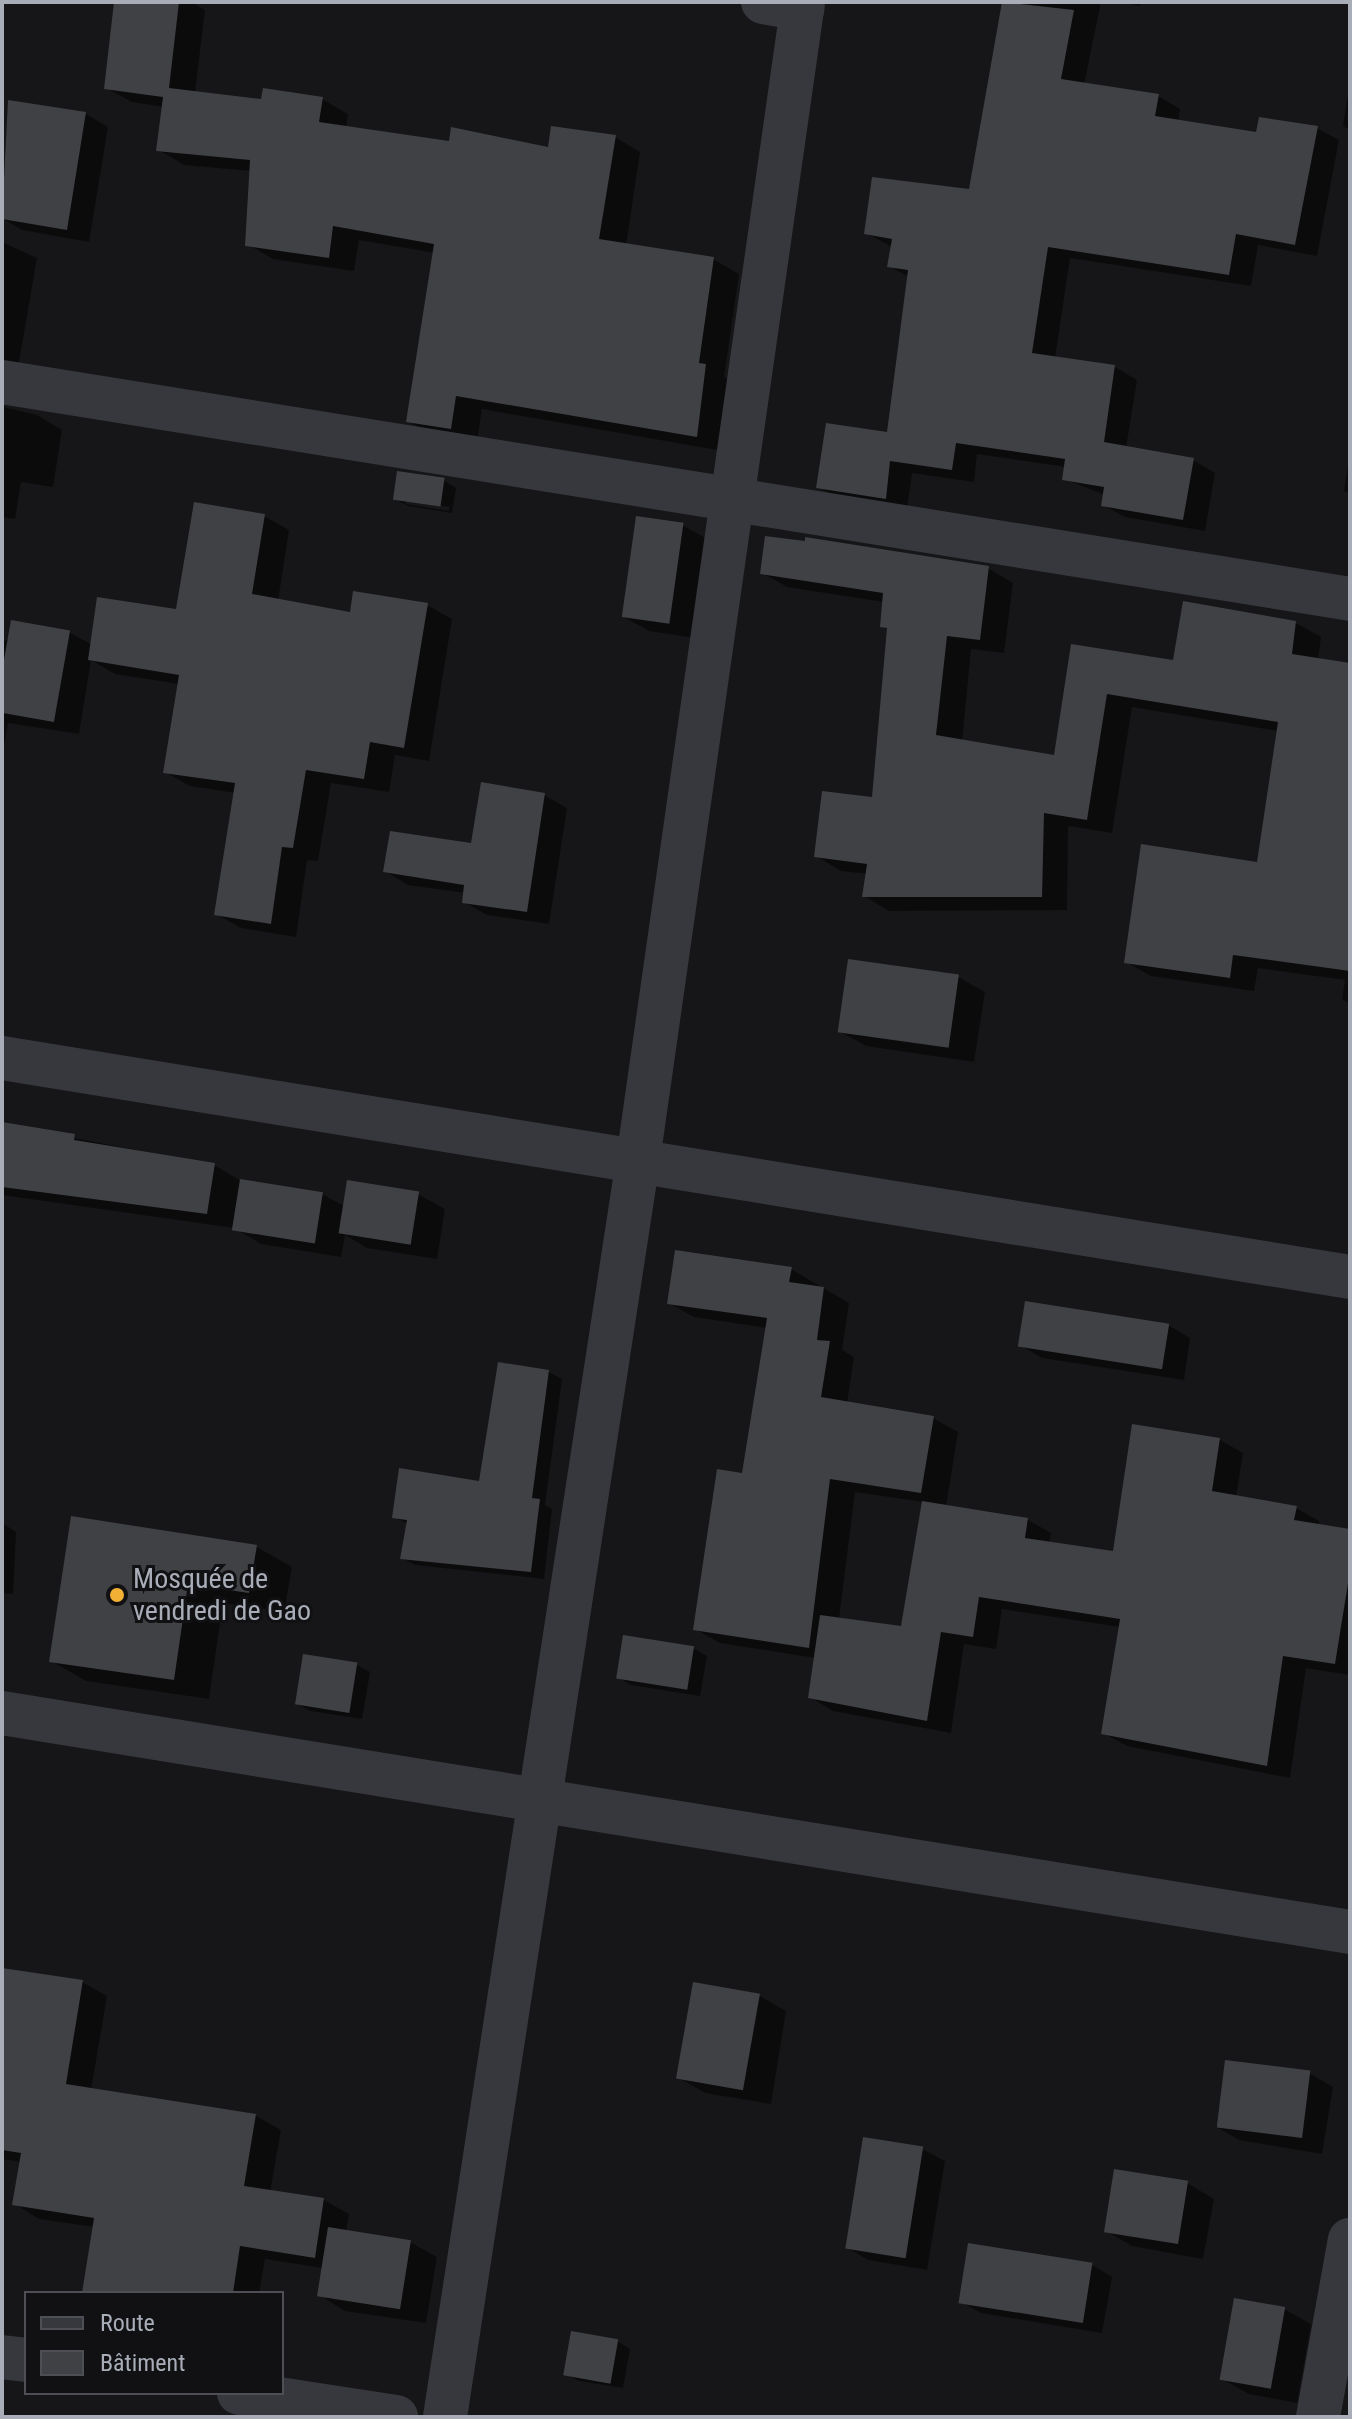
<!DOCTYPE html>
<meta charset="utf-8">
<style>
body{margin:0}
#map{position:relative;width:1352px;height:2419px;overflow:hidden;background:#161618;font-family:"Roboto Condensed",sans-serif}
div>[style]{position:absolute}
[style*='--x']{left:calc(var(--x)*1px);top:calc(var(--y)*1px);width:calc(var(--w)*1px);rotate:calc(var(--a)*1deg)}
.shadow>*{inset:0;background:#0007}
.building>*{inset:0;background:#404145;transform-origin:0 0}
.minor>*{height:44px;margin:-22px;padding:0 22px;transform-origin:22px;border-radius:22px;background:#37383d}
.dots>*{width:22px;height:22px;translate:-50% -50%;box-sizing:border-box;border:4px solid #111113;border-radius:50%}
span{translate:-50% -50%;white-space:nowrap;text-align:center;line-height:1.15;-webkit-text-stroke:6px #111113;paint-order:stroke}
.poi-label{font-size:28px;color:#a8adb8}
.left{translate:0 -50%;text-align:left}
.frame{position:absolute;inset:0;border:4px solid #a8adb8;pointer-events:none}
.legend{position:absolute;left:24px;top:2291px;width:260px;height:104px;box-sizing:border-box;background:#111113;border:2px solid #4d4f55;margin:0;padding:10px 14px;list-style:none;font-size:24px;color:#a8adb8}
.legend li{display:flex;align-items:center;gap:16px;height:40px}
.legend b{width:40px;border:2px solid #4d4f55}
</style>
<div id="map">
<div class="shadow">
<div style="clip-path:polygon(116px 2px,192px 2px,205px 10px,195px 93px,263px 101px,322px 99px,348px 114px,346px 128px,450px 143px,550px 149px,615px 137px,640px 152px,626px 246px,713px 259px,739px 274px,724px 377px,731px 381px,723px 451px,482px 409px,477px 442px,434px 435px,408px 421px,435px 253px,359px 240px,354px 271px,273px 259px,247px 244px,251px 171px,184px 165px,159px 150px,164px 107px,132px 102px,106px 88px)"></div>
<div style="clip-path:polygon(1004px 2px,1101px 2px,1084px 85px,1158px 96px,1180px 109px,1178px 122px,1258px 135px,1317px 128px,1339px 140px,1317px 256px,1258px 245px,1251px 286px,1070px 258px,1055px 358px,1115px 367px,1137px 380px,1126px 448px,1193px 460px,1215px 473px,1205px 531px,1125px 517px,1103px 505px,1105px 495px,1064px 479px,1066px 467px,977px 454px,974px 482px,912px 473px,907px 510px,840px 499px,818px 487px,889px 434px,909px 277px,889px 266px,892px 247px,866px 233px,971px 191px)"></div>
<div style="clip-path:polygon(1120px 2px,1141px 2px,1140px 6px)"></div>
<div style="clip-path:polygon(1350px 80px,1350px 130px,1343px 126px)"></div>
<div style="clip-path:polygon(10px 102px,86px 114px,108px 127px,89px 242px,22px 230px,2px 218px)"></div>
<div style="clip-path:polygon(2px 242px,37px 258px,17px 374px,2px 392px,3px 407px,37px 415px,62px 430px,53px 487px,21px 482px,15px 519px,2px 517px)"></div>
<div style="clip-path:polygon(1350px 452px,1350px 494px,1344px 491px)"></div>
<div style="clip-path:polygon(evenodd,443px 480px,456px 488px,452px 513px,408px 506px,394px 499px,443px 480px,406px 500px,449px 507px,449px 511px,406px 504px,406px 500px)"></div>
<div style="clip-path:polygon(264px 516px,289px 530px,278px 601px,351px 614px,427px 605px,452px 619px,429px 761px,395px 755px,389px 792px,331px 783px,318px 861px,307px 860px,296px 937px,241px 928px,216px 914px,236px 793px,190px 786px,165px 772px,179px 684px,115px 674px,91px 660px,79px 734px,8px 723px,2px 757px,2px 641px,69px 632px,92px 645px,178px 612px)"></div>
<div style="clip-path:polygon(682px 525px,709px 540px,694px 638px,649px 631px,622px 616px)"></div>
<div style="clip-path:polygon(988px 568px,1013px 583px,1004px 653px,971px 649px,962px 742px,1055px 757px,1073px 646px,1175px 662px,1296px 623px,1321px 637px,1318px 660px,1350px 665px,1350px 1004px,1342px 999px,1345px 980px,1258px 968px,1254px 991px,1151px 976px,1126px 962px,1259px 864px,1278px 731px,1132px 707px,1112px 833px,1068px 826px,1067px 910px,889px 911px,864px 896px,868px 874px,841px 871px,816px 856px,873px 799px,889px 630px,882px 626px,884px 602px,787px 587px,762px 573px)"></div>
<div style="clip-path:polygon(544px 795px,567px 808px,549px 924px,487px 915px,464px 902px,465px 893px,408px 885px,385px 871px,473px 846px)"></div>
<div style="clip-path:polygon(958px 977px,985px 992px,974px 1062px,866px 1046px,839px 1031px)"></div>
<div style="clip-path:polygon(2px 1124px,214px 1165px,241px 1181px,322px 1194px,344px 1206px,418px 1194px,445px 1209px,437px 1259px,367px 1248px,345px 1235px,341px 1257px,261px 1244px,234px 1228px,2px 1195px)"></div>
<div style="clip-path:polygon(evenodd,791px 1269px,849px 1303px,842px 1350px,854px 1357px,847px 1403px,933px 1418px,958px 1432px,946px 1507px,1028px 1520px,1051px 1533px,1049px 1543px,1114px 1554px,1220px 1440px,1243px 1453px,1236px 1497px,1296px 1508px,1319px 1521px,1319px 1526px,1350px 1531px,1350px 1675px,1306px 1668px,1290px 1778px,1127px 1746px,1103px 1733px,1120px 1627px,1002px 1609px,996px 1649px,964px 1644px,951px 1733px,833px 1711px,810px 1697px,816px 1658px,720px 1643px,695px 1629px,743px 1476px,767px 1328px,694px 1317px,669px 1303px,791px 1269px,855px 1492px,924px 1502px,903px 1628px,839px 1619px,855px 1492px)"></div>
<div style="clip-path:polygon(1168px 1325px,1190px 1338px,1184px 1380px,1042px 1358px,1020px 1345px)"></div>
<div style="clip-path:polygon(500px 1364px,549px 1372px,562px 1379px,545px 1505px,552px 1509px,544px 1579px,415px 1565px,402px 1558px,408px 1524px,394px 1517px,481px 1483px)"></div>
<div style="clip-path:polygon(72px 1518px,257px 1547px,292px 1567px,284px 1612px,223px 1603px,209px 1699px,86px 1681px,51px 1661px)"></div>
<div style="clip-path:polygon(2px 1523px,16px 1532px,13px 1594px,2px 1593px)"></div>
<div style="clip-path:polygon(693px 1648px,707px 1656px,700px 1696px,631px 1685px,618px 1677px)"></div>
<div style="clip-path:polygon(357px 1665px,370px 1672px,362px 1719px,310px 1711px,296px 1703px)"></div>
<div style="clip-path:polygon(2px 1982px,82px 1982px,107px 1996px,91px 2090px,256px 2116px,281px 2130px,270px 2192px,324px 2200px,349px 2214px,346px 2232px,410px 2242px,437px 2257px,426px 2323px,345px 2311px,319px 2295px,323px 2268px,265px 2259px,259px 2293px,84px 2293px,95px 2227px,39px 2219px,15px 2204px,21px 2162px,2px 2159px)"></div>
<div style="clip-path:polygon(760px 1996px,786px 2011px,771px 2104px,705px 2093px,679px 2078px)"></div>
<div style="clip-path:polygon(1309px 2073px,1333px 2087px,1322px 2154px,1239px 2140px,1215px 2126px)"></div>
<div style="clip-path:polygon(922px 2149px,945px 2161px,927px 2270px,868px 2260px,846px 2247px)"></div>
<div style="clip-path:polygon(1187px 2183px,1214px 2199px,1203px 2259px,1132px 2246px,1106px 2231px)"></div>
<div style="clip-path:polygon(970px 2245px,1092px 2265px,1112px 2277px,1102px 2333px,981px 2313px,961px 2302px)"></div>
<div style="clip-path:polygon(1284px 2309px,1311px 2324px,1297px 2403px,1249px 2394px,1222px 2379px)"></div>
<div style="clip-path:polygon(617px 2341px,630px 2349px,623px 2388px,579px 2381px,566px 2374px)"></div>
</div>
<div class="building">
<div style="clip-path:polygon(114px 2px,179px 2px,169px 88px,261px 99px,263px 88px,323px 97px,319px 122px,449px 141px,451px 127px,548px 147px,551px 126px,616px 135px,599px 239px,714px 257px,699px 363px,706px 364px,697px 437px,456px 396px,451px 429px,406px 422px,434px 244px,333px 226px,329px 258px,245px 246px,250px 160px,156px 151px,163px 97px,104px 89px)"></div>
<div style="clip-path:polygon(1002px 2px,1074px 10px,1061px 79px,1159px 94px,1155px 116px,1256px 132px,1259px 117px,1318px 126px,1295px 245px,1236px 234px,1229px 275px,1048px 247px,1032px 353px,1115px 365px,1104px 442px,1194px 458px,1183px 520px,1101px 506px,1104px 487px,1062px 480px,1065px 459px,956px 443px,952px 470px,890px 461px,886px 499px,816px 488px,826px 423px,887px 432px,908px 270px,887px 267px,892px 239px,864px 234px,872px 177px,969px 189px)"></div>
<div style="clip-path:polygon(8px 100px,86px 112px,67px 230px,2px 219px)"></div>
<div style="left:397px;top:471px;width:48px;height:29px;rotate:8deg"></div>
<div style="clip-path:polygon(194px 502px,265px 514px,252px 594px,350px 612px,353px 591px,428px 603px,404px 748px,370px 742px,364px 779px,306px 770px,293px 848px,282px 847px,271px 924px,214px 915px,235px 783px,163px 773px,179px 675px,88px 660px,97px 597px,176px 609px)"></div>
<div style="left:636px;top:516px;width:48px;height:102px;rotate:8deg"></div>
<div style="clip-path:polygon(765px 536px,805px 541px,805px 537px,989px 566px,980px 640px,947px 636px,936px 735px,1054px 755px,1071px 644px,1173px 660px,1183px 601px,1296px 621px,1292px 654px,1350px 663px,1350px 971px,1233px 955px,1230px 978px,1124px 963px,1141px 844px,1257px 862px,1278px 722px,1107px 694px,1087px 820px,1044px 813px,1042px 897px,862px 897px,867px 864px,814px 857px,822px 791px,872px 797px,887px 628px,880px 627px,883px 593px,760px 574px)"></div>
<div style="left:11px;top:620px;width:60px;height:93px;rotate:10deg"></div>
<div style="clip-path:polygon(481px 782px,545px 793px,527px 912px,462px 903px,464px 885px,383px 872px,390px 831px,471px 843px)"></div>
<div style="left:848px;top:959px;width:112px;height:74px;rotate:8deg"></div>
<div style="clip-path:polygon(2px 1122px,75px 1134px,74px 1140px,215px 1163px,207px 1214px,2px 1187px)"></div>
<div style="left:240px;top:1179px;width:84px;height:52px;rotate:9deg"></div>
<div style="left:347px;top:1180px;width:73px;height:54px;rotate:9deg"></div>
<div style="clip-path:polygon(675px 1250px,792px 1267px,789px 1282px,824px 1287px,817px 1340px,830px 1341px,821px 1397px,934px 1416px,921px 1493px,830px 1479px,809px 1648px,693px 1630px,717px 1469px,742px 1473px,767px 1318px,667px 1304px)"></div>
<div style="left:1025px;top:1301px;width:146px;height:46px;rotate:9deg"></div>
<div style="clip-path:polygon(498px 1362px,549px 1370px,532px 1498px,540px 1499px,531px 1572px,400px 1559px,407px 1520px,392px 1518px,399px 1468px,479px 1481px)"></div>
<div style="clip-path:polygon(1132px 1424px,1220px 1438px,1212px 1491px,1297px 1506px,1294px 1520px,1350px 1529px,1350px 1571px,1335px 1664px,1283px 1656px,1267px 1766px,1101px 1734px,1120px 1619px,979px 1597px,973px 1637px,941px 1632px,927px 1721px,808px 1698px,820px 1615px,901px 1626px,922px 1501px,1028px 1518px,1025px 1538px,1113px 1551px)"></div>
<div style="clip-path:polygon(71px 1516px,257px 1545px,249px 1593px,188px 1584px,174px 1680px,49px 1662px)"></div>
<div style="left:623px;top:1635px;width:72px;height:44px;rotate:9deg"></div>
<div style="left:303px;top:1654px;width:55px;height:51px;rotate:9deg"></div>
<div style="clip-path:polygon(2px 1968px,83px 1980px,66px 2084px,256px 2114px,244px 2186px,324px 2198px,315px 2258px,240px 2246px,233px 2293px,82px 2293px,94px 2218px,12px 2205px,21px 2153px,2px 2150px)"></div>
<div style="left:693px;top:1982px;width:68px;height:98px;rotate:10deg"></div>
<div style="left:1225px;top:2060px;width:86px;height:68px;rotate:7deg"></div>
<div style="left:863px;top:2137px;width:61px;height:113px;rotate:9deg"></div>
<div style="left:1114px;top:2169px;width:75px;height:64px;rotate:9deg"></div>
<div style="left:328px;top:2227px;width:84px;height:70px;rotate:9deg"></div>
<div style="left:968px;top:2243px;width:126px;height:61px;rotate:9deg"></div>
<div style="left:1234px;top:2298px;width:52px;height:83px;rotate:10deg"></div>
<div style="left:571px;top:2331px;width:48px;height:45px;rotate:10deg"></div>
</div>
<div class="minor">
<div style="--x:763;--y:2;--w:40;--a:10"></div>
<div style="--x:2;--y:382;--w:1365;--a:9.14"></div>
<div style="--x:2;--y:1058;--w:1366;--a:9.23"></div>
<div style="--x:2;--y:1713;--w:1366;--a:9.23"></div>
<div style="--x:2;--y:2357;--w:24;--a:7"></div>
<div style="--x:239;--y:2393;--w:159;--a:8.7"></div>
<div style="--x:445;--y:2417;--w:1272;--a:-81.27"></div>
<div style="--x:638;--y:1160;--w:1170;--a:-81.89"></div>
<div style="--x:1318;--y:2417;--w:180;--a:-79.8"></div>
</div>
<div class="dots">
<div style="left:117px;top:1595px;background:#f2b134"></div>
</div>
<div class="poi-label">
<span class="left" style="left:133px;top:1595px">Mosquée de<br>vendredi de Gao</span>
</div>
<div class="frame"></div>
<ul class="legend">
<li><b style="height:10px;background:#37383d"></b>Route</li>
<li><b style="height:22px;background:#404145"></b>Bâtiment</li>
</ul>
</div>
